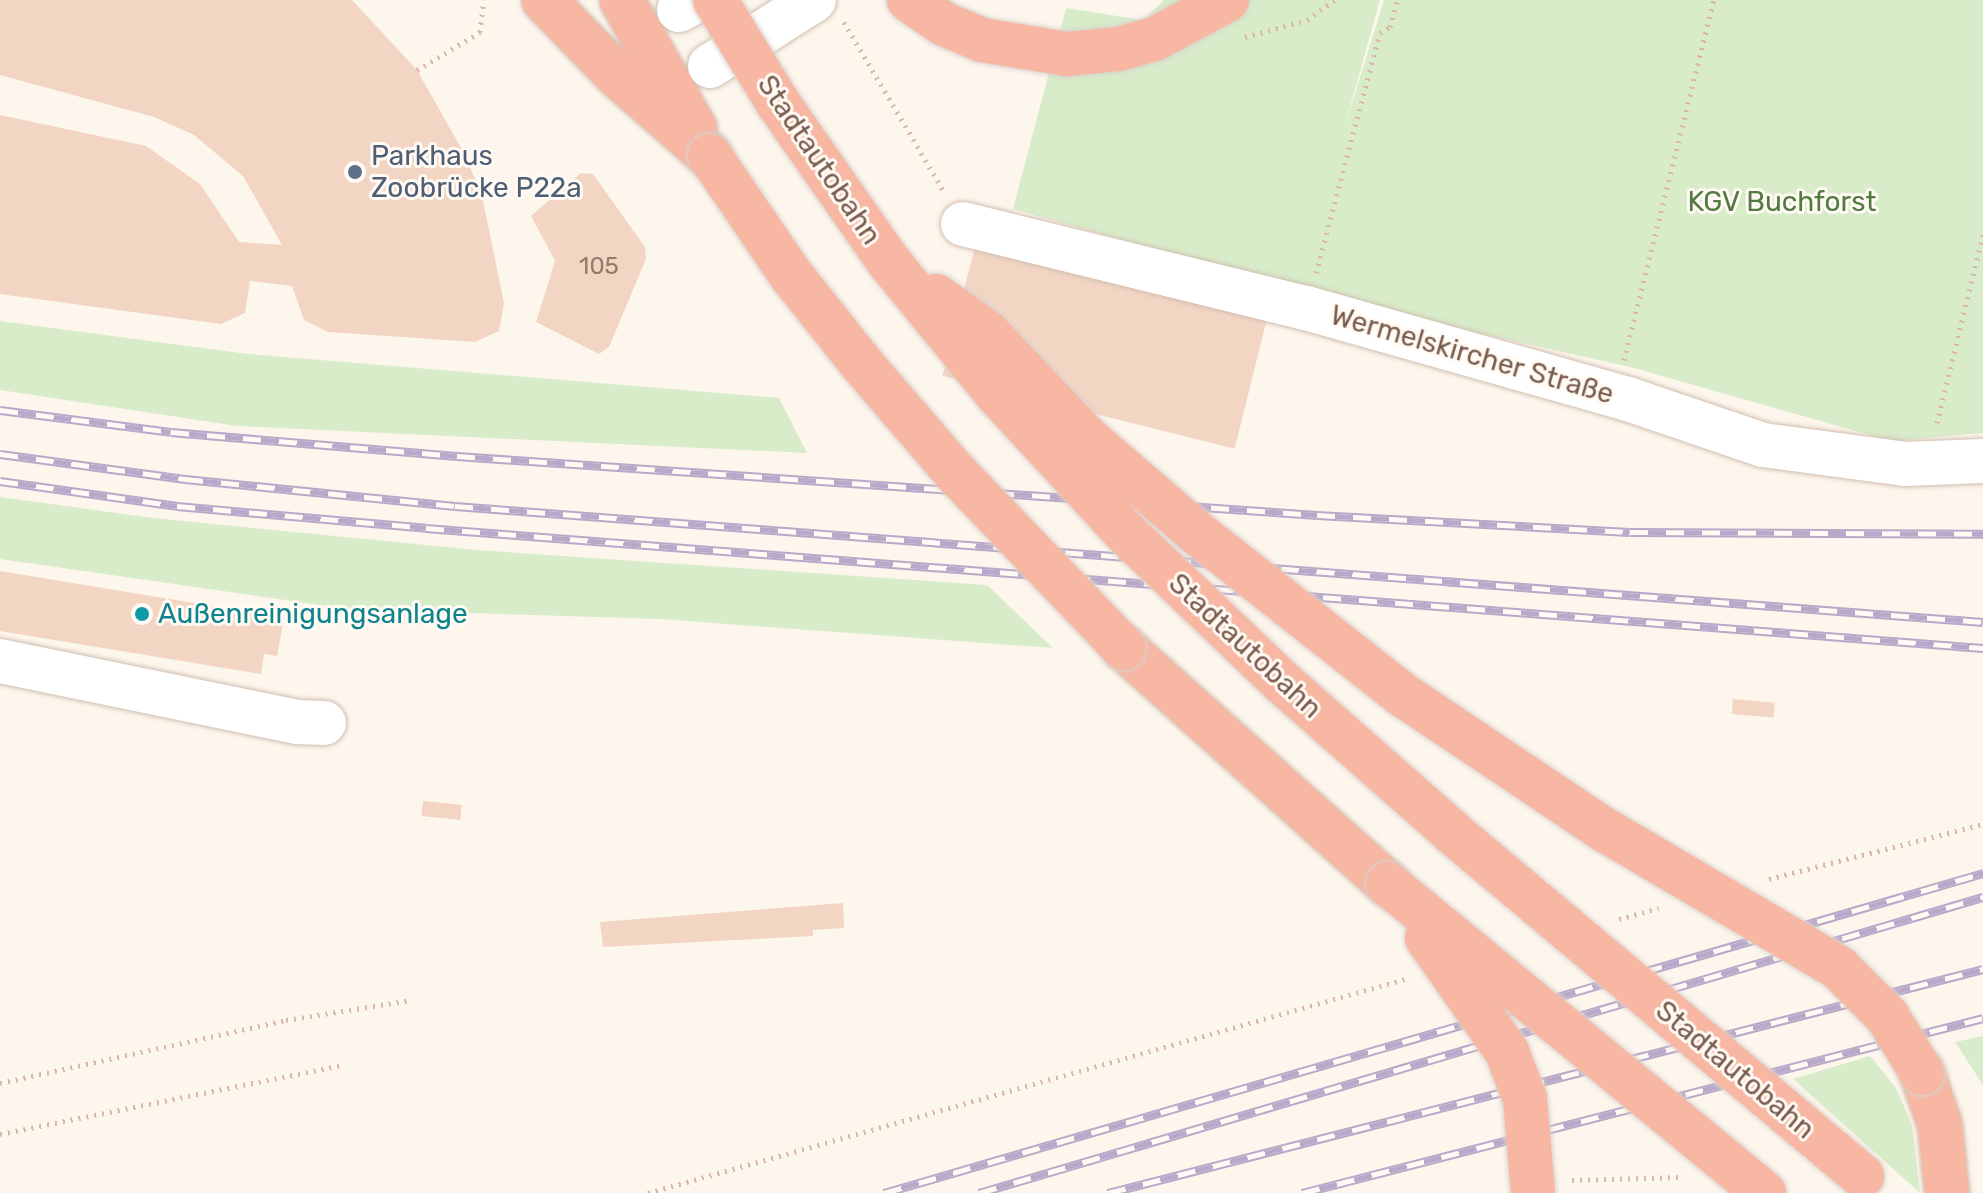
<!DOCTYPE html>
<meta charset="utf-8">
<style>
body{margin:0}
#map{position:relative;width:1983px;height:1193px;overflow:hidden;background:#fdf6ec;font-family:Rubik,sans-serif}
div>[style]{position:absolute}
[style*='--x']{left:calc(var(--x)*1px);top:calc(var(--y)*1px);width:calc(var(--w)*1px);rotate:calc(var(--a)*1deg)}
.green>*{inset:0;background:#d8ecc9}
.building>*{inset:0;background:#f3d5c3;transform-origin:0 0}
.path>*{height:5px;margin-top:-2.5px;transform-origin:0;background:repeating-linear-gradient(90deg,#d9b8a5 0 2px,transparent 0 8px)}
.roads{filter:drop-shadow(0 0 2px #d1beb0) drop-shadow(0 0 2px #d1beb0)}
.minor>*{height:44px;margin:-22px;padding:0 22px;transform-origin:22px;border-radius:22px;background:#fff}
.highway>*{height:44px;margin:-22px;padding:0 22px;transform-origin:22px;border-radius:22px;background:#f7b7a3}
.rail>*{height:9px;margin-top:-4.5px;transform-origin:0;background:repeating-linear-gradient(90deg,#fffaf3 0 18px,#b9a8c9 0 36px);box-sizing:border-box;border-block:2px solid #b9a8c9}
.bridges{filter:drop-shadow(0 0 2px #dad1cd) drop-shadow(0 0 2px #dad1cd)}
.highway-bridge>*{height:44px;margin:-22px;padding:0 22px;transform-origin:22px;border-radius:22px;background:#f7b7a3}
.dots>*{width:22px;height:22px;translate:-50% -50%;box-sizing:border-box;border:4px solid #fffaf3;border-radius:50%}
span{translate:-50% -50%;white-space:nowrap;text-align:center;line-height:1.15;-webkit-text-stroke:6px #fffaf3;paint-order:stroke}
.number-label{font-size:24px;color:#987a6a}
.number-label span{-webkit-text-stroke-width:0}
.service-label{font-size:28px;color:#4e5e75}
.left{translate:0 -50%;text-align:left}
.street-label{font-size:28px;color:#7a5c4d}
.park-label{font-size:28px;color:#537a41}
.culture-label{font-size:28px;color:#0d838f}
</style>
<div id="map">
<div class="green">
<div style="clip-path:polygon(1164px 0,1380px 0,1344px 129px,1384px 0,1983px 0,1983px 433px,1891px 441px,1634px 368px,1358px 306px,1013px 209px,1066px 8px,1143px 20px)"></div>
<div style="clip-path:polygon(0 321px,248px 354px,779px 398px,807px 453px,237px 426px,0 390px)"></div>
<div style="clip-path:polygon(0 497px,153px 518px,476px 550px,987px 585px,1053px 648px,660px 619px,348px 609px,0 559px)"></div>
<div style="clip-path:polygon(1983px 1036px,1983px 1085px,1955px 1042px)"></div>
<div style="clip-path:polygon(1870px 1056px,1896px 1088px,1912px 1125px,1920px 1193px,1793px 1079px)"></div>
</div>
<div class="building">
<div style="clip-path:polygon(0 0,352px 0,417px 70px,465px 155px,482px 196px,504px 303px,499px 331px,475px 342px,328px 332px,304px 320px,292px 286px,250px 281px,245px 313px,221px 324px,0 294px,0 115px,146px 146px,200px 184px,239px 242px,282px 245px,243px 176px,194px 135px,154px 117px,0 75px)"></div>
<div style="clip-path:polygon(581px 173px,593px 174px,645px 247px,646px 259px,609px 347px,599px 354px,536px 322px,555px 261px,531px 216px)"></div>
<div style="left:975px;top:246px;width:301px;height:134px;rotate:14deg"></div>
<div style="clip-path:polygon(0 571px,284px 618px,277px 656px,264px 654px,261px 674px,0 631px)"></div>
<div style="left:1733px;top:699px;width:42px;height:15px;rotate:5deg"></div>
<div style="left:423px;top:801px;width:39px;height:15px;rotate:6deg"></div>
<div style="clip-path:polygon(843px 903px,844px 928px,813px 930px,813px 936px,603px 947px,600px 922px)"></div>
</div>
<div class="path">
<div style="--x:844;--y:22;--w:197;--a:59.5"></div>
<div style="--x:1245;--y:37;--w:64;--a:-15.3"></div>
<div style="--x:1307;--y:20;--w:34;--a:-36"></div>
<div style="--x:417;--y:70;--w:74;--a:-31.1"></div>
<div style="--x:480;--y:32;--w:32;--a:-83"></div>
<div style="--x:1316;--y:273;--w:248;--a:-75.1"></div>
<div style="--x:1380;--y:33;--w:12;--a:-31"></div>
<div style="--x:1390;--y:27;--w:28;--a:-75"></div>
<div style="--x:1624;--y:360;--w:371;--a:-76"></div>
<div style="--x:1937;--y:423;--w:195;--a:-76.3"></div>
<div style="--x:1769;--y:879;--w:221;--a:-14.4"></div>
<div style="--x:1619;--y:919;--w:41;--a:-15.4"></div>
<div style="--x:0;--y:1083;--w:293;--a:-12.4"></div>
<div style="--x:286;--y:1020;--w:127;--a:-9.1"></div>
<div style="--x:0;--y:1134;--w:349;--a:-11.4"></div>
<div style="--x:1572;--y:1180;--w:110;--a:-1.6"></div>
<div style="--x:648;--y:1193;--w:791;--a:-15.78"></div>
</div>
<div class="roads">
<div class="minor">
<div style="--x:679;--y:10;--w:21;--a:-29"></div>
<div style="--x:710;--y:66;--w:123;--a:-32.4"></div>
<div style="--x:963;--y:224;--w:353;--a:13.8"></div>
<div style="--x:1306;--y:308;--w:335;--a:15.8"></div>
<div style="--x:1628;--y:399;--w:143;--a:18.8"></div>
<div style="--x:1763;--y:445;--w:143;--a:7.6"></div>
<div style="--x:1905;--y:464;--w:78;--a:-2.2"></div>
<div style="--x:0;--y:661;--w:304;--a:11.6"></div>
<div style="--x:298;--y:722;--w:26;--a:2"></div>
</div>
<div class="highway">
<div style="--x:544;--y:0;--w:105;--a:45.8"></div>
<div style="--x:617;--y:75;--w:123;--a:41.1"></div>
<div style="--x:622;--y:0;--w:148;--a:60.5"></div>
<div style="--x:1124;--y:648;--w:354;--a:41.8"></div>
<div style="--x:1922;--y:1073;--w:55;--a:70.9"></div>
<div style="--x:1940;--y:1125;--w:68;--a:84.1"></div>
</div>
</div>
<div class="rail">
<div style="--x:0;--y:410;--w:172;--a:7.3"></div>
<div style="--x:171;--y:432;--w:287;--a:4.8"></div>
<div style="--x:457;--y:456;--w:862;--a:3.92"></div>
<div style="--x:1317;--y:515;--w:313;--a:3.1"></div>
<div style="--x:1630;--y:532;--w:353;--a:0.3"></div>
<div style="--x:0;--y:454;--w:187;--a:7.7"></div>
<div style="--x:185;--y:479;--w:271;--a:5.7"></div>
<div style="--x:455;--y:506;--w:1532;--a:4.34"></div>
<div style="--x:0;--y:481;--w:179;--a:8"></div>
<div style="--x:177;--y:506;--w:250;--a:5"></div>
<div style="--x:426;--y:528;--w:1562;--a:4.41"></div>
<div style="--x:884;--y:1193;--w:1145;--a:-16.23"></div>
<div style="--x:979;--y:1193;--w:1047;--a:-16.43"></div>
<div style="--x:1108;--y:1193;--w:903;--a:-14.36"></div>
<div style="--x:1302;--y:1193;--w:703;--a:-14.41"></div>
</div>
<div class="bridges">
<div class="highway-bridge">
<div style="--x:715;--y:0;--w:121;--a:58.5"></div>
<div style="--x:778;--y:103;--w:194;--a:55.1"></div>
<div style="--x:889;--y:262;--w:172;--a:50.7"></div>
<div style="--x:998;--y:395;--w:188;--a:47.2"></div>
<div style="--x:1126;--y:533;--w:216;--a:43.7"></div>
<div style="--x:1282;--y:682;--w:228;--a:41.4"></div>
<div style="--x:1453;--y:833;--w:534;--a:39.98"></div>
<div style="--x:909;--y:0;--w:42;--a:34.4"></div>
<div style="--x:944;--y:24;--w:41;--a:22.8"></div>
<div style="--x:982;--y:40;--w:86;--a:9.4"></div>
<div style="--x:1067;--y:54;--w:52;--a:-5.5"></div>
<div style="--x:1119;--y:49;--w:37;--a:-16"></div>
<div style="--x:1155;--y:39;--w:82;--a:-28.4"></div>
<div style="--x:710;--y:156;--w:144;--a:55.8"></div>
<div style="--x:791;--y:275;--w:112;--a:51.5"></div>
<div style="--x:861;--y:363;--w:143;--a:49.3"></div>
<div style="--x:954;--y:471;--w:245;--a:46.2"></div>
<div style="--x:936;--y:296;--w:62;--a:35.2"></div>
<div style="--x:987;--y:332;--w:146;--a:46.7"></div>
<div style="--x:1087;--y:438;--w:145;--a:40.8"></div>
<div style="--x:1197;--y:533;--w:262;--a:38.2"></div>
<div style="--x:1403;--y:695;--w:243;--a:33.8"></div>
<div style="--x:1605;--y:830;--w:272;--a:30.5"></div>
<div style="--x:1839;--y:968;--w:68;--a:45"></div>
<div style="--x:1887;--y:1016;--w:67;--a:58.4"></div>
<div style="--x:1388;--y:884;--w:487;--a:39.4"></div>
<div style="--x:1427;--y:938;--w:139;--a:54.9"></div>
<div style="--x:1507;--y:1052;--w:50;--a:69"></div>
<div style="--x:1525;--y:1099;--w:94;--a:85.1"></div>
</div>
</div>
<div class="dots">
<div style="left:355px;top:172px;background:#5c6f8a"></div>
<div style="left:142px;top:614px;background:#0f9aa8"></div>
</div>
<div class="number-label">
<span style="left:599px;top:267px">105</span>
</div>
<div class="service-label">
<span class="left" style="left:371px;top:172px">Parkhaus<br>Zoobrücke P22a</span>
</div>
<div class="street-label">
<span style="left:819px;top:160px;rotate:56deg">Stadtautobahn</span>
<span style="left:1472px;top:355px;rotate:16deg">Wermelskircher Straße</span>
<span style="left:1245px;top:646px;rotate:43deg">Stadtautobahn</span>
<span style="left:1735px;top:1070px;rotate:40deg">Stadtautobahn</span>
</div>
<div class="park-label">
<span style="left:1782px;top:202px">KGV Buchforst</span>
</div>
<div class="culture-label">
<span class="left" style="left:158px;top:614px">Außenreinigungsanlage</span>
</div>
</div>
